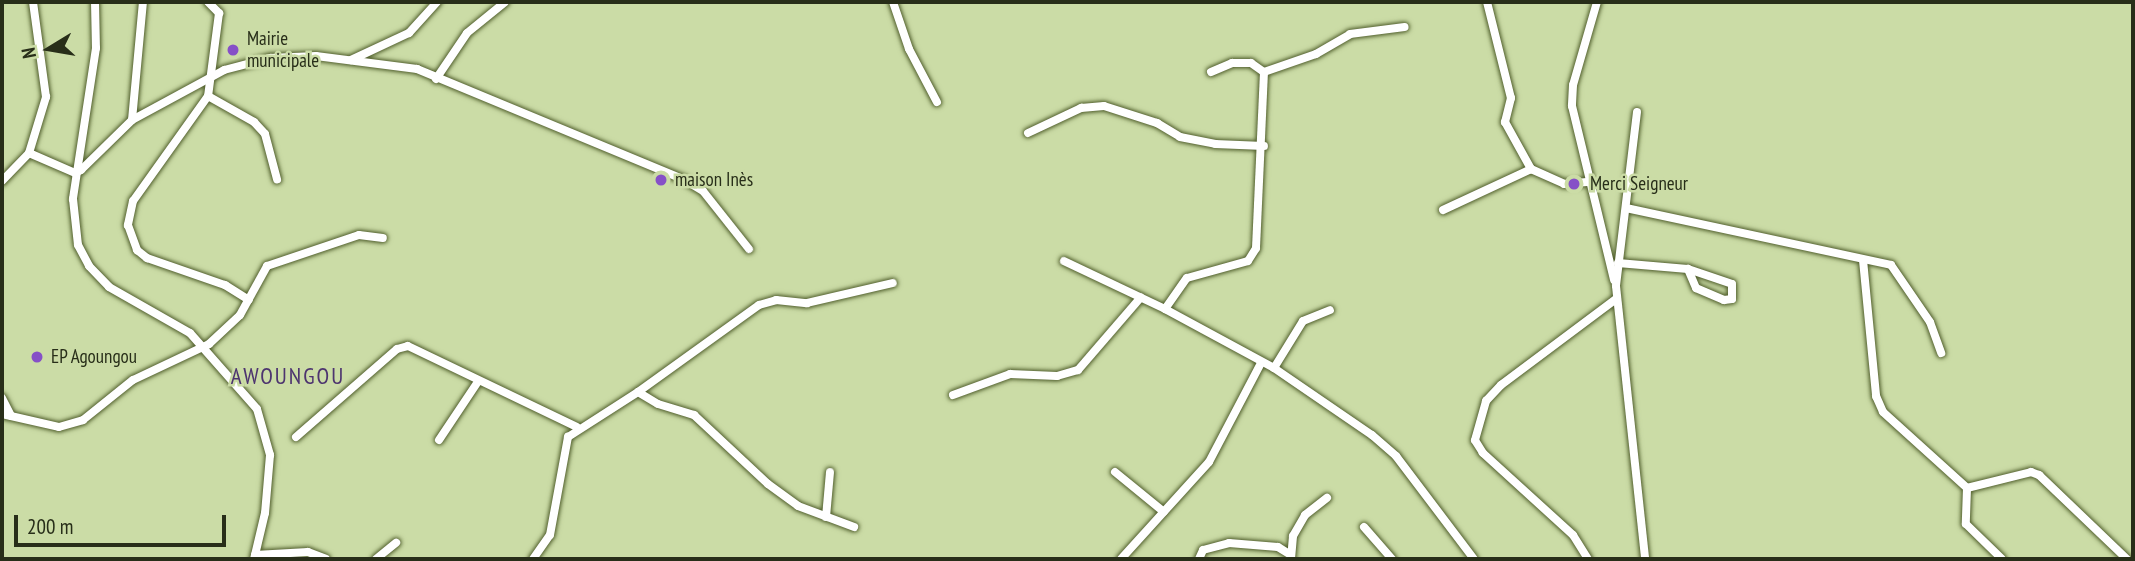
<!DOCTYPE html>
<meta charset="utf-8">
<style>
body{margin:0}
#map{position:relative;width:2135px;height:561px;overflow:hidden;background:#cbdca6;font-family:"PT Sans Narrow",sans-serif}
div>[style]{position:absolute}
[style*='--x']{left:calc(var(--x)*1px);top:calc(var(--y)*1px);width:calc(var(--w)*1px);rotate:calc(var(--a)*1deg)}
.roads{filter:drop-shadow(0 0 2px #515f2d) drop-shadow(0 0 2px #515f2d)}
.minor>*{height:8px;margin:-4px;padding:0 4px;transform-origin:4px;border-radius:4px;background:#fff}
.dots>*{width:19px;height:19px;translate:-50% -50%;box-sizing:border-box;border:4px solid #cbdca6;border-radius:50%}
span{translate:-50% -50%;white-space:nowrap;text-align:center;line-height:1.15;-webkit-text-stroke:5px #cbdca6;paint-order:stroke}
.poi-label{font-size:19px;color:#282e19}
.left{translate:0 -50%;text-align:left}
.quarter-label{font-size:23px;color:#4d346f;letter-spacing:2px}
.frame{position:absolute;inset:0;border:4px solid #282e19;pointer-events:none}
.north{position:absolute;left:14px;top:14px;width:70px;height:70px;-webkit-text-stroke:5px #cbdca6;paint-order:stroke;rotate:259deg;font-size:19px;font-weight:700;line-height:28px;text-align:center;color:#282e19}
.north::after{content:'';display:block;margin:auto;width:24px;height:32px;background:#282e19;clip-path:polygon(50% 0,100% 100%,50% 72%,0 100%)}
.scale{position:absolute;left:14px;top:515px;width:212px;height:32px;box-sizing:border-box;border:4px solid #282e19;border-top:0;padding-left:9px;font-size:21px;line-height:24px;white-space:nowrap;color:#282e19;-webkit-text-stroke:5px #cbdca6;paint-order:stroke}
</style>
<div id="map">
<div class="roads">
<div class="minor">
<div style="--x:95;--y:2;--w:46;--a:88.8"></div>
<div style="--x:96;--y:48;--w:153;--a:98.7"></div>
<div style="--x:73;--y:199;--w:46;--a:83.8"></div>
<div style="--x:78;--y:245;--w:24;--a:62"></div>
<div style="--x:89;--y:266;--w:29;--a:46"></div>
<div style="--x:109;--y:287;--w:93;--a:29.6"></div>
<div style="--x:190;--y:333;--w:101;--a:48.6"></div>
<div style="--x:257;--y:409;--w:48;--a:74.2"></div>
<div style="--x:270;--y:455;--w:58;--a:94.9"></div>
<div style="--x:265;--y:513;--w:47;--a:103.4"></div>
<div style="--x:208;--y:2;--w:16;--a:45"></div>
<div style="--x:219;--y:13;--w:84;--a:97.5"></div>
<div style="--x:208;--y:96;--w:129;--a:125.5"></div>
<div style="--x:133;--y:201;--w:25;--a:102"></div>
<div style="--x:128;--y:225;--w:27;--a:70"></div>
<div style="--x:137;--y:250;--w:13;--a:39"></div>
<div style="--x:147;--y:258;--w:83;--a:19.1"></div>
<div style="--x:225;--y:285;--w:28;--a:32"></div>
<div style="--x:893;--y:2;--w:50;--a:71.2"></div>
<div style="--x:909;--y:49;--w:60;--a:62.2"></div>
<div style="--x:1487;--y:2;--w:99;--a:76"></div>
<div style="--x:1511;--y:98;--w:25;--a:104"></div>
<div style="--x:1505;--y:122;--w:54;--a:61"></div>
<div style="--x:1531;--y:169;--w:36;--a:24"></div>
<div style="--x:1564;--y:184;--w:23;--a:-5"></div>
<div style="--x:1597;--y:2;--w:86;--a:106.1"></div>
<div style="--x:1573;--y:85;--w:21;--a:93"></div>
<div style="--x:1572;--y:106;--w:179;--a:76.4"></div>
<div style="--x:351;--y:60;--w:64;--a:-25"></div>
<div style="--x:409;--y:33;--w:42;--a:-47.9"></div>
<div style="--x:1211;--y:72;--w:23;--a:-23"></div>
<div style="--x:1232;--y:63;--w:19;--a:0"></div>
<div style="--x:1251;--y:63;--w:16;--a:35"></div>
<div style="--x:1264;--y:72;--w:55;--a:-19.1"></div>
<div style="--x:1316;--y:54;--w:39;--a:-30"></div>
<div style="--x:1350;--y:34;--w:55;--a:-7.3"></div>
<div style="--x:436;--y:79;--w:55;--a:-56"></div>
<div style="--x:467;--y:33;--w:49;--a:-39.2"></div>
<div style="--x:208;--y:96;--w:53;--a:29.5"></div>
<div style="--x:254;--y:122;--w:16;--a:47"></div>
<div style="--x:265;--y:134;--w:47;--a:75.1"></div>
<div style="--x:1637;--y:112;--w:175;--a:96.9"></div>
<div style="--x:1616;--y:286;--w:275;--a:83.9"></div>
<div style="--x:132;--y:120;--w:119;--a:-84.7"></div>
<div style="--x:1028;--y:133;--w:59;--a:-25.3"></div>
<div style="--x:1081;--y:108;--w:23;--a:-5"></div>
<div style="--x:1104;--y:106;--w:56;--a:17.8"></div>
<div style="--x:1157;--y:123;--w:27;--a:31"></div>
<div style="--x:1180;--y:137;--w:36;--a:11"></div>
<div style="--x:1215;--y:144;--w:49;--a:2.3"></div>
<div style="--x:29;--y:153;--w:59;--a:-73.1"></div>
<div style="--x:46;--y:97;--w:96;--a:-97.8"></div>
<div style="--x:2;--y:181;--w:39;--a:-46"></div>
<div style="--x:29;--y:153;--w:50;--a:23.5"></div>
<div style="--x:75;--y:173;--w:7;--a:-27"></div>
<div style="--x:81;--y:170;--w:71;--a:-44.4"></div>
<div style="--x:132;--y:120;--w:105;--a:-28.5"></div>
<div style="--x:224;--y:70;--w:48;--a:-14.6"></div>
<div style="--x:270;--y:58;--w:46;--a:-2.5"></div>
<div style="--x:316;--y:56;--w:102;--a:7.3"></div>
<div style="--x:417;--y:69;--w:288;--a:22.5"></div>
<div style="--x:683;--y:179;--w:23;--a:31"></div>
<div style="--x:703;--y:191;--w:74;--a:51.6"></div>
<div style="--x:1626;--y:208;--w:271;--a:12.1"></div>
<div style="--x:1891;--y:265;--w:69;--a:55.6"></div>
<div style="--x:1930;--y:322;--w:33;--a:70"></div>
<div style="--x:1443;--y:210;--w:97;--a:-25"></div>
<div style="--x:1863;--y:260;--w:137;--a:84.5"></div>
<div style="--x:1876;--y:396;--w:17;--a:66"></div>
<div style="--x:1883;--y:412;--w:113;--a:42.1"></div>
<div style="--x:1967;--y:488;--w:66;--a:-14"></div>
<div style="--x:2031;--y:472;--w:9;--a:21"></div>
<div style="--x:2039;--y:475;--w:122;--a:43.7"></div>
<div style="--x:1064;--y:261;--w:112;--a:25.4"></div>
<div style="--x:1165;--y:309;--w:124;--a:28.4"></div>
<div style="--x:1274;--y:368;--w:119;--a:34.4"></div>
<div style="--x:1372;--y:435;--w:32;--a:41"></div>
<div style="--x:1396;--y:456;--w:129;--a:52.9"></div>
<div style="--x:1618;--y:263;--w:70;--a:4.9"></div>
<div style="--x:1688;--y:269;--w:46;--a:18.8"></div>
<div style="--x:1732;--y:284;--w:15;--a:90"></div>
<div style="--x:1732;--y:299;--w:8;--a:173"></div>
<div style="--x:1724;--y:300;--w:30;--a:-157"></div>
<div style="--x:1696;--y:288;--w:21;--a:-113"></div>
<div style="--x:1165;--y:309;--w:38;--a:-55"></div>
<div style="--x:1187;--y:278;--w:63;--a:-15.6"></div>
<div style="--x:1248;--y:261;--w:15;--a:-58"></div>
<div style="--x:1256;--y:248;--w:176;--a:-87.4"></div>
<div style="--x:1274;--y:368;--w:55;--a:-58.3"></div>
<div style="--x:1303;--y:321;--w:29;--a:-22"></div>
<div style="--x:638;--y:392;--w:149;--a:-35.7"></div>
<div style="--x:759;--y:305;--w:18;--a:-16"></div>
<div style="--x:776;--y:300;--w:31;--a:6"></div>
<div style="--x:807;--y:303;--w:88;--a:-13.1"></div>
<div style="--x:953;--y:395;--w:61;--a:-20.2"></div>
<div style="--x:1010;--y:374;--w:47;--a:2.4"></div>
<div style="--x:1057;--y:376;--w:22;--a:-16"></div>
<div style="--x:1078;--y:370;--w:96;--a:-49.2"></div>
<div style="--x:2;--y:398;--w:20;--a:63"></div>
<div style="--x:2;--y:414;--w:58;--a:12.8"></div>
<div style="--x:59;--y:427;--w:25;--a:-16"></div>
<div style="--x:83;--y:420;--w:64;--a:-38.7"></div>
<div style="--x:133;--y:380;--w:84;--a:-25.3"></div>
<div style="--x:209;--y:344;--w:42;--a:-43.1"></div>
<div style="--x:240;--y:315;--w:56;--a:-61.1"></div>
<div style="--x:267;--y:266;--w:97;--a:-18.6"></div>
<div style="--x:359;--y:235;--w:24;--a:7"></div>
<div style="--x:296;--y:437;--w:134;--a:-41.1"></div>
<div style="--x:397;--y:349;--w:11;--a:-15"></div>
<div style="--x:408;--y:346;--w:187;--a:25.6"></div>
<div style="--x:439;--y:440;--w:69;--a:-56.3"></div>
<div style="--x:1115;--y:472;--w:63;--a:39.2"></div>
<div style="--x:1967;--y:488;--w:36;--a:92"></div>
<div style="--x:1966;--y:524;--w:50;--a:44.2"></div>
<div style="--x:826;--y:517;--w:45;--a:-84.9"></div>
<div style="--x:1364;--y:527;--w:43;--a:48.8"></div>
<div style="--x:255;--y:555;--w:53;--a:-3.2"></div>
<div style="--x:308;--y:552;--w:19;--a:21"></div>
<div style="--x:376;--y:559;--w:26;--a:-39"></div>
<div style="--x:533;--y:559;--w:29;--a:-55"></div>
<div style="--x:550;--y:535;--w:100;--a:-79.6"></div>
<div style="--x:568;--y:437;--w:83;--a:-32.7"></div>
<div style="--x:638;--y:392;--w:23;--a:31"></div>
<div style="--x:658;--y:404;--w:38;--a:17"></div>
<div style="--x:694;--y:415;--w:101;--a:43"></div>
<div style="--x:768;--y:484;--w:37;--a:36"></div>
<div style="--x:798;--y:506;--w:60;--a:20.6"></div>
<div style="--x:1121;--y:559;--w:131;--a:-47.8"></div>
<div style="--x:1209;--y:462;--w:112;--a:-62.3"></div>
<div style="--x:1199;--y:559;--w:10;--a:-66"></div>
<div style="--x:1203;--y:550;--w:27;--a:-15"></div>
<div style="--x:1229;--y:543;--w:49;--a:4.7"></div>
<div style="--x:1278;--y:547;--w:13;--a:32"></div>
<div style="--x:1291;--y:559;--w:23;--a:-85"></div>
<div style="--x:1293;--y:536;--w:24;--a:-60"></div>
<div style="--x:1305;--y:515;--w:28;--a:-38"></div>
<div style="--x:1588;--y:559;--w:28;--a:-122"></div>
<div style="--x:1573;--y:535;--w:122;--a:-137.7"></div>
<div style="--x:1483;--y:453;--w:15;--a:-122"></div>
<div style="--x:1475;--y:440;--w:41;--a:-74.2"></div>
<div style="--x:1486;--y:401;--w:22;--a:-47"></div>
<div style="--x:1501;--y:385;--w:144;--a:-36.8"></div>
</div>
</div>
<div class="dots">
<div style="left:233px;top:50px;background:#8650c7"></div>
<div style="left:661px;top:180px;background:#8650c7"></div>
<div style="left:1574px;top:184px;background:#8650c7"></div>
<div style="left:37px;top:357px;background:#8650c7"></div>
</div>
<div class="poi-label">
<span class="left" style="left:247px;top:50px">Mairie<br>municipale</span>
<span class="left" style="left:675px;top:180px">maison Inès</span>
<span class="left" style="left:1590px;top:184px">Merci Seigneur</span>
<span class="left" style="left:51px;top:357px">EP Agoungou</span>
</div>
<div class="quarter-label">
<span style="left:288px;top:376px">AWOUNGOU</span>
</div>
<div class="frame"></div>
<div class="north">N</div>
<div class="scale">200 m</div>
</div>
